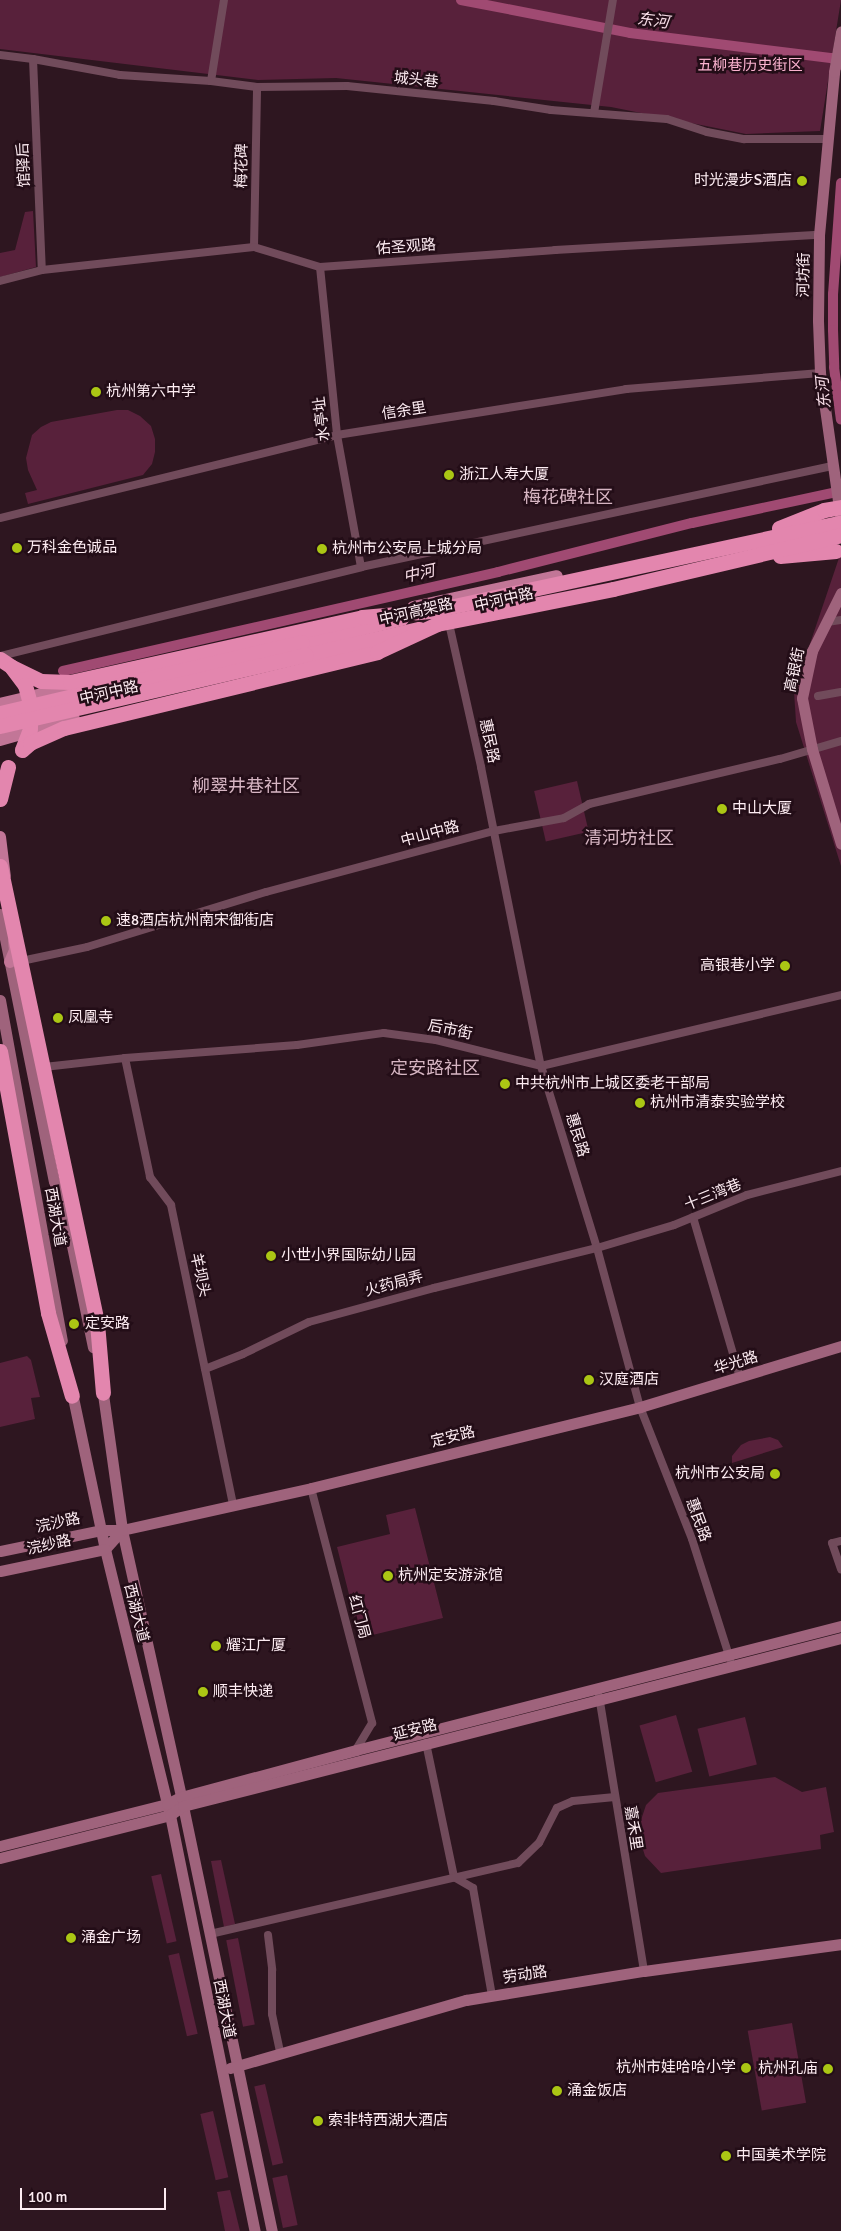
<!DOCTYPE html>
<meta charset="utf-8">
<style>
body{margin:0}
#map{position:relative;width:841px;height:2231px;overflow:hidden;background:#2e1620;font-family:Signika,"Noto Sans SC",sans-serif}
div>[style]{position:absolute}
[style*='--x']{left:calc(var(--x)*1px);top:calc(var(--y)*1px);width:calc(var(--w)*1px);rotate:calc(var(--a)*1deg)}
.green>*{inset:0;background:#58213b;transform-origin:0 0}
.canal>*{height:10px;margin:-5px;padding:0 5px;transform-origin:5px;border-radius:5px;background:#a04a72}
.street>*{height:8px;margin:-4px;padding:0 4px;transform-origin:4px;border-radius:4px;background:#714b5b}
.secondary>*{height:11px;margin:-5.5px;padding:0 5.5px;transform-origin:5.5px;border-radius:5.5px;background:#9f637c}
.primary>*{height:12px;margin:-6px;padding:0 6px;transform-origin:6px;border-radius:6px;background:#c27697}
.highway>*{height:15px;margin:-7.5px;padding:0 7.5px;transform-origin:7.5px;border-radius:7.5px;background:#e386ae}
.highway-bridge>*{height:15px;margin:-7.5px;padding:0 7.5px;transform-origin:7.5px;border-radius:7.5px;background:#e386ae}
.dots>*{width:14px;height:14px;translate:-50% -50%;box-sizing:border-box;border:2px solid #230d17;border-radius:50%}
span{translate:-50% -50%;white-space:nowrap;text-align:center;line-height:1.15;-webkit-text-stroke:5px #230d17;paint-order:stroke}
.park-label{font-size:15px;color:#fab2cf}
.street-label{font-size:15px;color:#fdecf2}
.poi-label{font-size:15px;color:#fdecf2}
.right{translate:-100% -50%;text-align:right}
.left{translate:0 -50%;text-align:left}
.water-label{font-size:16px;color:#f5dbe5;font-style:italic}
.quarter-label{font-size:18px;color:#d6b5c2}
.scale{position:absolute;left:20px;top:2188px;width:146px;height:22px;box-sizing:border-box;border:2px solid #fdecf2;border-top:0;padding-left:6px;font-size:15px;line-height:18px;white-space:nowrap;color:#fdecf2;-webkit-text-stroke:4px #230d17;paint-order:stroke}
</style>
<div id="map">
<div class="green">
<div style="clip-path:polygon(0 0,841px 0,820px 131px,746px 134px,611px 107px,336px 78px,258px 80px,0 49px)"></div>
<div style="clip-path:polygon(33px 211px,36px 267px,0 277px,0 253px,15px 250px,25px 212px)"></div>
<div style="clip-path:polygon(117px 410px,128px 410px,140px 416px,151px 426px,155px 439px,155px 452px,152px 464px,143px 475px,28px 504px,25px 493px,37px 490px,28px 470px,26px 458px,32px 435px,41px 427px,51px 422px)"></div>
<div style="clip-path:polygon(841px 552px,841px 866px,796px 722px,794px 691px)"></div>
<div style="left:577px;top:781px;width:52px;height:44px;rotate:77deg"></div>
<div style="clip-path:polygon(27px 1356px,31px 1360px,40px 1397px,31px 1398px,35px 1419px,0 1427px,0 1363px)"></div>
<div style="clip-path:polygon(770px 1437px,778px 1440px,783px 1447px,732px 1463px,732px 1456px,741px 1445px,749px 1441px)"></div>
<div style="clip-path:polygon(415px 1508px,443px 1618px,360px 1638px,337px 1547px,390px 1534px,386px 1515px)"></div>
<div style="left:676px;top:1715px;width:59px;height:38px;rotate:74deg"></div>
<div style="left:745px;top:1717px;width:49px;height:49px;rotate:76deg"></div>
<div style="clip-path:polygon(775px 1777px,802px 1792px,826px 1787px,834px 1832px,820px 1835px,821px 1849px,661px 1873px,645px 1856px,639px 1837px,641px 1820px,646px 1805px,658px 1793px)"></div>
<div style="clip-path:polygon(221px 1860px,235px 1924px,224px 1927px,211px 1861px)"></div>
<div style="left:161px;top:1874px;width:69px;height:10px;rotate:77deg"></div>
<div style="left:238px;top:1938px;width:88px;height:12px;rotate:79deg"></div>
<div style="left:179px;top:1953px;width:83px;height:11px;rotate:77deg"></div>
<div style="left:792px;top:2023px;width:81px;height:45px;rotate:80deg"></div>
<div style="left:265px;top:2084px;width:81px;height:11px;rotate:77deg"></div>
<div style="left:213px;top:2111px;width:68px;height:13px;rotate:77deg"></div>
<div style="left:287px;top:2175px;width:51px;height:15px;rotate:78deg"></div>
<div style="clip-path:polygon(230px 2190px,240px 2231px,225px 2231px,217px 2192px)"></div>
</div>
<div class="canal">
<div style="--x:461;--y:0;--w:172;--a:11"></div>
<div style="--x:630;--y:33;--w:204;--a:7.1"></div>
<div style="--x:832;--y:58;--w:11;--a:38"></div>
<div style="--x:841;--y:183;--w:111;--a:94.1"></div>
<div style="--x:833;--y:294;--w:36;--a:90"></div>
<div style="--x:833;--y:330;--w:37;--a:88"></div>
<div style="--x:834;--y:367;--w:53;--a:82.5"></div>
<div style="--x:63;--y:671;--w:446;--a:-12.8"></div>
<div style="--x:498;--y:572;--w:200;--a:-14.2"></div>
<div style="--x:692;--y:523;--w:152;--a:-12.1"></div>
</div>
<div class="street">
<div style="--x:0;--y:55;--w:33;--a:7"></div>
<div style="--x:33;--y:59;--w:88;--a:10.4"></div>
<div style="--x:120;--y:75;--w:91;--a:3.8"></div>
<div style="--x:211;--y:81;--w:46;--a:7.4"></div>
<div style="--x:257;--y:87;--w:90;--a:-0.6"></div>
<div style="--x:347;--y:86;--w:148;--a:5.8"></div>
<div style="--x:494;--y:101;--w:58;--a:9"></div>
<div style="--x:551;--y:110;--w:116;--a:4.4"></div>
<div style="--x:667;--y:119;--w:42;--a:18"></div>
<div style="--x:707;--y:132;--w:38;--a:11"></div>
<div style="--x:744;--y:139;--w:83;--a:0"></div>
<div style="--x:33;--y:59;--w:211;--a:87.6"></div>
<div style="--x:211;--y:81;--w:82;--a:-80.9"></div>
<div style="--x:594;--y:113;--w:115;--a:-80.5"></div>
<div style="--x:254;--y:247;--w:160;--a:-88.9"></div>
<div style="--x:320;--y:267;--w:169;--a:84.2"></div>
<div style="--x:337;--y:435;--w:134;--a:79.7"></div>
<div style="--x:0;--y:281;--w:43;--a:-14.7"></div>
<div style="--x:42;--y:270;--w:213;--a:-6.2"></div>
<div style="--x:254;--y:247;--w:69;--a:16.9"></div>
<div style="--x:320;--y:267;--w:236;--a:-4.1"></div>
<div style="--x:555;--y:250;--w:264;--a:-3.3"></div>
<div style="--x:0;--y:518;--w:347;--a:-13.8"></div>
<div style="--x:337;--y:435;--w:293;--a:-9"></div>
<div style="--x:626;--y:389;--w:195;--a:-4.7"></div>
<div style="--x:448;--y:619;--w:152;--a:77.4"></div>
<div style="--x:481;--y:767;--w:305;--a:78.7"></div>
<div style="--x:541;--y:1066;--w:190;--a:72.9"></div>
<div style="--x:597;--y:1248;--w:165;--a:74.9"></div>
<div style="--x:640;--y:1407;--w:142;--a:68.5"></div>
<div style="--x:692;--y:1539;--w:126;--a:72.4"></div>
<div style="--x:827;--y:622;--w:14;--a:-8"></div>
<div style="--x:0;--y:656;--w:372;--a:-13.8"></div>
<div style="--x:361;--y:567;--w:483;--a:-12.1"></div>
<div style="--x:818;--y:696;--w:23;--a:-10"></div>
<div style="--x:26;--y:960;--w:62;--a:-12"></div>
<div style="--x:87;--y:947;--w:187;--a:-17.1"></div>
<div style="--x:266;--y:892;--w:236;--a:-15"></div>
<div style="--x:494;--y:831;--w:71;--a:-10.5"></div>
<div style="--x:564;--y:818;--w:29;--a:-29"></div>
<div style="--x:589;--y:804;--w:196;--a:-13.3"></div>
<div style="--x:780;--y:759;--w:64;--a:-16.4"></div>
<div style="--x:125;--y:1058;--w:122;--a:78.1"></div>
<div style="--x:150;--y:1177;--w:35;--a:53"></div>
<div style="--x:171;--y:1205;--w:306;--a:78.3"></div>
<div style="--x:44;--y:1067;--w:81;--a:-6.3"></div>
<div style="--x:125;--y:1058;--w:172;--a:-4.3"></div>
<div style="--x:297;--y:1045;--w:88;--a:-7.9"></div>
<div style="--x:384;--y:1033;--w:52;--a:7.7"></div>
<div style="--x:436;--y:1040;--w:108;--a:13.9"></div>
<div style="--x:541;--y:1066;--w:308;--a:-13.3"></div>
<div style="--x:693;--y:1217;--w:168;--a:73.7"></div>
<div style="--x:205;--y:1369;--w:41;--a:-21.5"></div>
<div style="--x:243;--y:1354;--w:73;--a:-25.9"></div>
<div style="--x:309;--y:1322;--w:130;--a:-15.2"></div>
<div style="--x:434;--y:1288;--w:168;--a:-13.8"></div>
<div style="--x:597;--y:1248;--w:80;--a:-16.6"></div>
<div style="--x:674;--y:1225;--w:79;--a:-22.3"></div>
<div style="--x:747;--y:1195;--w:97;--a:-14.3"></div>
<div style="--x:311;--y:1488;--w:243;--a:75.4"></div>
<div style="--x:372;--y:1723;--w:31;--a:121"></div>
<div style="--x:841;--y:1541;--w:9;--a:167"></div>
<div style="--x:832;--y:1543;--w:28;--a:71"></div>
<div style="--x:599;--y:1696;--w:279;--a:80.7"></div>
<div style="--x:426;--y:1743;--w:137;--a:78.2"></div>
<div style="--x:454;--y:1877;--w:22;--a:30"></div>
<div style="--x:473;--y:1888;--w:110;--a:80"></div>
<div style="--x:210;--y:1934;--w:316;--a:-13"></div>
<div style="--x:518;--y:1863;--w:29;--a:-44"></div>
<div style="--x:539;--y:1843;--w:39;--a:-63"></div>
<div style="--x:557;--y:1808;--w:17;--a:-24"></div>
<div style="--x:573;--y:1801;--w:42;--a:-5.4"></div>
<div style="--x:268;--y:1935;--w:35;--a:83"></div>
<div style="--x:272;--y:1970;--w:44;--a:90"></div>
<div style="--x:272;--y:2014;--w:39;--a:78"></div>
</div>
<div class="secondary">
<div style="--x:840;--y:515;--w:143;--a:-98"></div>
<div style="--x:820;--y:373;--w:53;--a:-92.2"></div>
<div style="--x:818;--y:320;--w:85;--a:-89.3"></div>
<div style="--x:819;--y:235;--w:164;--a:-84.7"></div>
<div style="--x:834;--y:72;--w:41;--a:-80.1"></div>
<div style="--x:841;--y:593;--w:65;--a:116.6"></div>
<div style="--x:812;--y:651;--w:48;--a:102"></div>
<div style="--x:802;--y:698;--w:52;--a:78.9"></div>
<div style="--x:812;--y:749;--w:99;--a:73"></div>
<div style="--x:0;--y:914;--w:272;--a:78.6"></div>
<div style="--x:54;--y:1181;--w:33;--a:70"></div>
<div style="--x:65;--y:1212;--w:138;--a:78.3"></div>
<div style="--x:0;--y:1000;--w:346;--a:79.7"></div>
<div style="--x:102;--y:1387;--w:144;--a:82"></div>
<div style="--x:122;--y:1530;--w:283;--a:77.5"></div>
<div style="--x:183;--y:1806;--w:434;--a:78.2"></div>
<div style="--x:71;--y:1388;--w:165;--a:78.1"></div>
<div style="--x:105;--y:1549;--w:274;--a:76.3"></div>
<div style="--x:170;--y:1815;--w:425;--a:78.5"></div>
<div style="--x:105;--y:1549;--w:25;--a:-48"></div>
<div style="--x:122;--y:1530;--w:194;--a:-12.5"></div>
<div style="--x:311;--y:1488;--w:339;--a:-13.8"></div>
<div style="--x:640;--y:1407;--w:210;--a:-16.9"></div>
<div style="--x:0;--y:1551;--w:103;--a:-11.7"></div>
<div style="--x:101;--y:1530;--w:21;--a:0"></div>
<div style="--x:0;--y:1571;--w:107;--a:-11.8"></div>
<div style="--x:0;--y:1846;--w:172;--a:-14.1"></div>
<div style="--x:167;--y:1804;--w:16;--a:-27"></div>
<div style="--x:181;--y:1797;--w:181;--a:-15"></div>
<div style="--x:356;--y:1750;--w:501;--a:-14.34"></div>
<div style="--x:0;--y:1858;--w:175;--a:-14.2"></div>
<div style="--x:170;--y:1815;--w:16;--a:-35"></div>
<div style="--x:183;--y:1806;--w:679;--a:-14.32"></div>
<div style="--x:230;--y:2068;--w:246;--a:-16.1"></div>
<div style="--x:466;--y:2000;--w:180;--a:-9.3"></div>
<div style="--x:644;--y:1971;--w:199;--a:-7.8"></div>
</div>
<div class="primary">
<div style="--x:413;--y:607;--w:147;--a:-12.1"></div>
<div style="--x:0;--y:704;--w:79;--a:-13.2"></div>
<div style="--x:0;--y:740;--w:77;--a:-15.8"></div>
<div style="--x:0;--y:837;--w:39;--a:83"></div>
<div style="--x:10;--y:962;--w:13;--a:-67"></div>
<div style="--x:15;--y:950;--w:9;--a:-96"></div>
</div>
<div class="highway">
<div style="--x:302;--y:642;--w:102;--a:-13.6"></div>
<div style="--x:306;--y:655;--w:116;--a:-13"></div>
<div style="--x:0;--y:659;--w:14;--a:34"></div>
<div style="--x:0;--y:799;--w:33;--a:-76"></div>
<div style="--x:0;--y:1051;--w:266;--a:79.6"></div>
<div style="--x:48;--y:1313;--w:86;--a:73.9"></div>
<div style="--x:97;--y:1323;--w:70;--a:85.1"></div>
</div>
<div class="highway-bridge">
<div style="--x:779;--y:528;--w:48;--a:-21.8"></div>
<div style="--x:824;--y:510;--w:17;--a:-10"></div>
<div style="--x:780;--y:556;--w:56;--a:-5.1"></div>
<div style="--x:12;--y:667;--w:32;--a:26"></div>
<div style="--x:41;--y:681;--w:29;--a:2"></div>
<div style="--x:70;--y:682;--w:299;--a:-12.5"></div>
<div style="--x:362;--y:617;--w:69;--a:-5"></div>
<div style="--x:431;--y:611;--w:420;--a:-12.2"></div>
<div style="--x:12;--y:668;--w:21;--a:53"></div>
<div style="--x:25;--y:685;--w:23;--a:75"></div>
<div style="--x:31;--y:707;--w:22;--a:93"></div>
<div style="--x:30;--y:729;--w:22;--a:111"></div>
<div style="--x:0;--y:713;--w:310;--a:-13.2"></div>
<div style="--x:0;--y:726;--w:314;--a:-13.1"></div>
<div style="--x:22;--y:750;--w:11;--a:-41"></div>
<div style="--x:30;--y:743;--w:37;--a:-24"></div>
<div style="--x:64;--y:728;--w:322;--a:-13.6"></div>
<div style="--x:377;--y:652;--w:66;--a:-25"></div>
<div style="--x:437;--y:624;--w:179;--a:-11.2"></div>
<div style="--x:613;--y:589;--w:234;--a:-13.3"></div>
<div style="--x:0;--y:866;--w:467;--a:78"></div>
</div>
<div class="dots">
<div style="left:802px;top:181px;background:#abc614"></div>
<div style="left:96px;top:392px;background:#abc614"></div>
<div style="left:449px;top:475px;background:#abc614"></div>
<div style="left:17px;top:548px;background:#abc614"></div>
<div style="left:322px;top:549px;background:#abc614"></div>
<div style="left:722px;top:809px;background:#abc614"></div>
<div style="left:106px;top:921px;background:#abc614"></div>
<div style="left:785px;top:966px;background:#abc614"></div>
<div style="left:58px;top:1018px;background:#abc614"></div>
<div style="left:505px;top:1084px;background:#abc614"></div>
<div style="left:640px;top:1103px;background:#abc614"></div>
<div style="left:271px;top:1256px;background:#abc614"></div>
<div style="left:74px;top:1324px;background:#abc614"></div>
<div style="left:589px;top:1380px;background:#abc614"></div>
<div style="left:775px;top:1474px;background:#abc614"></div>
<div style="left:388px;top:1576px;background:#abc614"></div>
<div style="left:216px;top:1646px;background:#abc614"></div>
<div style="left:203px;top:1692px;background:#abc614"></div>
<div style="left:71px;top:1938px;background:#abc614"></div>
<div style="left:746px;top:2068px;background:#abc614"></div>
<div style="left:828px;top:2069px;background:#abc614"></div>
<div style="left:557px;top:2091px;background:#abc614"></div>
<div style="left:318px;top:2121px;background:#abc614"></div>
<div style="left:726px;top:2156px;background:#abc614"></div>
</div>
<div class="park-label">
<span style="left:750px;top:66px">五柳巷历史街区</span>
</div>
<div class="street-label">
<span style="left:416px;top:80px;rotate:6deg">城头巷</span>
<span style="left:24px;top:165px;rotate:-92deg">馆驿后</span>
<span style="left:242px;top:166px;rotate:-89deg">梅花碑</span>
<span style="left:406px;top:247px;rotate:-4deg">佑圣观路</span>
<span style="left:804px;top:275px;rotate:-89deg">河坊街</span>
<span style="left:404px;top:411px;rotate:-9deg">信余里</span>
<span style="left:322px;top:419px;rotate:-97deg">水亭址</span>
<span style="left:504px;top:600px;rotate:-13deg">中河中路</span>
<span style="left:416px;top:612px;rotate:-13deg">中河高架路</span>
<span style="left:795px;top:670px;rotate:-78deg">高银街</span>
<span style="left:109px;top:693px;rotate:-13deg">中河中路</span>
<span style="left:489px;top:741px;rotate:78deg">惠民路</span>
<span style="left:430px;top:834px;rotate:-15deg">中山中路</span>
<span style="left:450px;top:1030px;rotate:12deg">后市街</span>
<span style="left:577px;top:1135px;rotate:73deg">惠民路</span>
<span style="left:713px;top:1195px;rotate:-22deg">十三湾巷</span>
<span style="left:55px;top:1217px;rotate:80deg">西湖大道</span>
<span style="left:200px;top:1275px;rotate:78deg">羊坝头</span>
<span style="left:394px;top:1284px;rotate:-15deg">火药局弄</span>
<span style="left:736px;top:1363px;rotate:-17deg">华光路</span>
<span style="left:453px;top:1437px;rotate:-14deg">定安路</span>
<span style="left:698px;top:1520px;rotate:70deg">惠民路</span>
<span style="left:58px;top:1523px;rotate:-12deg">浣沙路</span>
<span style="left:49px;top:1545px;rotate:-12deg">浣纱路</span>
<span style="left:136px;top:1613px;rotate:76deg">西湖大道</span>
<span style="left:359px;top:1617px;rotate:75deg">红门局</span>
<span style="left:415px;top:1730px;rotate:-14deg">延安路</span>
<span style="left:633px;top:1828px;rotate:81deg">嘉禾里</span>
<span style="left:525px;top:1975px;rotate:-9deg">劳动路</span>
<span style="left:224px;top:2009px;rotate:79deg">西湖大道</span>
</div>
<div class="poi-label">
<span class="right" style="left:792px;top:181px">时光漫步S酒店</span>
<span class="left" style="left:106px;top:392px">杭州第六中学</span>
<span class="left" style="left:459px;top:475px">浙江人寿大厦</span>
<span class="left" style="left:27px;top:548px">万科金色诚品</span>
<span class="left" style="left:332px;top:549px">杭州市公安局上城分局</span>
<span class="left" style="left:732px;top:809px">中山大厦</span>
<span class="left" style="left:116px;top:921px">速8酒店杭州南宋御街店</span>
<span class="right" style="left:775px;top:966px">高银巷小学</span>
<span class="left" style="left:68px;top:1018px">凤凰寺</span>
<span class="left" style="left:515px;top:1084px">中共杭州市上城区委老干部局</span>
<span class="left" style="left:650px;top:1103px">杭州市清泰实验学校</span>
<span class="left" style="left:281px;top:1256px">小世小界国际幼儿园</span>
<span class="left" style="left:85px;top:1324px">定安路</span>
<span class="left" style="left:599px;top:1380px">汉庭酒店</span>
<span class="right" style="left:765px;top:1474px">杭州市公安局</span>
<span class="left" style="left:398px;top:1576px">杭州定安游泳馆</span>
<span class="left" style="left:226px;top:1646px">耀江广厦</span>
<span class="left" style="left:213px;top:1692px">顺丰快递</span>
<span class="left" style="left:81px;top:1938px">涌金广场</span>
<span class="right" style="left:736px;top:2068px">杭州市娃哈哈小学</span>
<span class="right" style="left:818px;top:2069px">杭州孔庙</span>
<span class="left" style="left:567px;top:2091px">涌金饭店</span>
<span class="left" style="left:328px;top:2121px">索非特西湖大酒店</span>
<span class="left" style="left:736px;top:2156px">中国美术学院</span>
</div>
<div class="water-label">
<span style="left:653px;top:21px;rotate:7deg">东河</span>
<span style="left:824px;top:393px;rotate:-95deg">东河</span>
<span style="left:419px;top:574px;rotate:-13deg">中河</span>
</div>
<div class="quarter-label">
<span style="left:568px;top:497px">梅花碑社区</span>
<span style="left:246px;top:786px">柳翠井巷社区</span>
<span style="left:629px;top:838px">清河坊社区</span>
<span style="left:435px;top:1068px">定安路社区</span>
</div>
<div class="scale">100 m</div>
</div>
